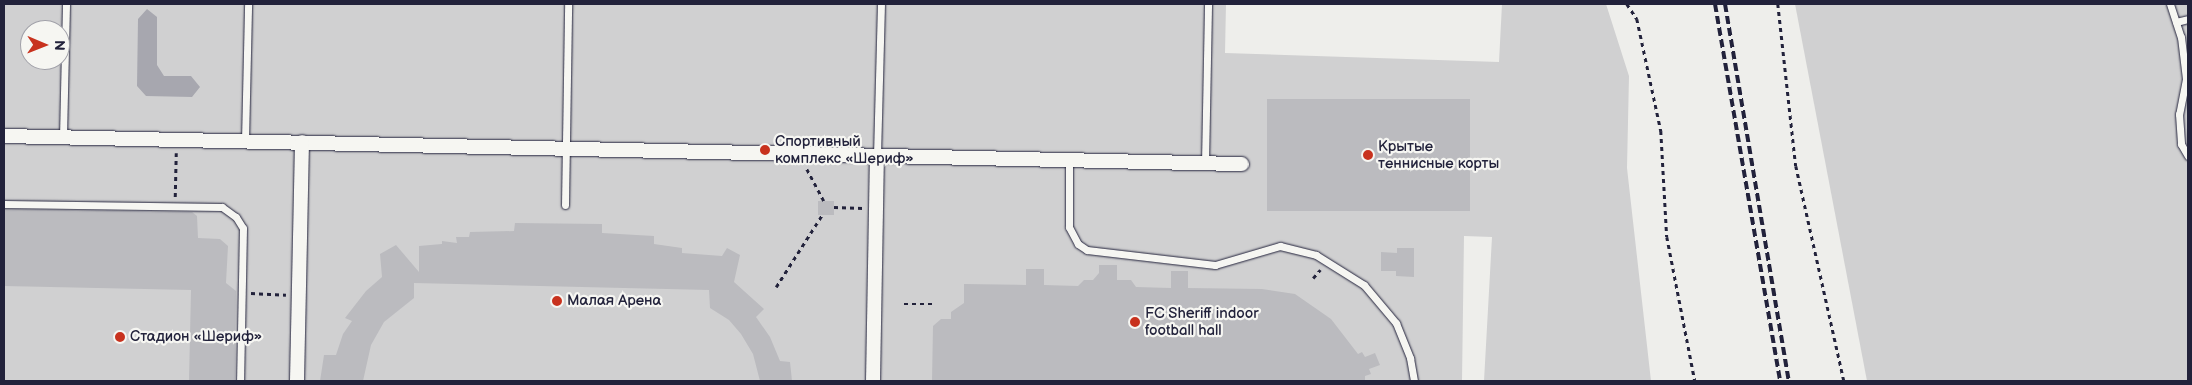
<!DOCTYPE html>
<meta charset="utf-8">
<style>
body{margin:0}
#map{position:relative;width:2192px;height:385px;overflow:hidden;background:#eeeeeb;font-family:"Balsamiq Sans",sans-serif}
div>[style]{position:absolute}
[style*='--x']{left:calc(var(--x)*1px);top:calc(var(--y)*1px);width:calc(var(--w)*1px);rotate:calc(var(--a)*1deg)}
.green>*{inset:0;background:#d0d0d1}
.water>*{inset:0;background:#a7a7af}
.building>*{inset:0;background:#bbbbbf;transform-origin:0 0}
.path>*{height:2.5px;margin-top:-1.25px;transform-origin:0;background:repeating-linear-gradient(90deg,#22223b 0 4px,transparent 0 8px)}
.roads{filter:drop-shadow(0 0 1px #22223b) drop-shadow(0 0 1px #22223b)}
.lane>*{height:7px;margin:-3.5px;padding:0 3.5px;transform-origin:3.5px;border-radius:3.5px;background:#f6f6f2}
.street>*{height:14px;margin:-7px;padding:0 7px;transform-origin:7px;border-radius:7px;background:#f6f6f2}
.rail>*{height:4px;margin-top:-2px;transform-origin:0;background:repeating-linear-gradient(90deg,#22223b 0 8px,transparent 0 12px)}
.dots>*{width:14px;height:14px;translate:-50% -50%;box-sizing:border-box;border:2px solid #f6f6f2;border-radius:50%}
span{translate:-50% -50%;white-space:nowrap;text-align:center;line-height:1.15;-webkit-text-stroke:4.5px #f6f6f2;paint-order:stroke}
.poi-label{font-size:15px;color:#22223b}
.left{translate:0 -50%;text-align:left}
.frame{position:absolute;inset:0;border:5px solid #22223b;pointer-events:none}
.north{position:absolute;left:20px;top:20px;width:50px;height:50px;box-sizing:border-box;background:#f6f6f2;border:1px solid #a1a1a9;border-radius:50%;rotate:91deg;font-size:14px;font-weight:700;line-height:20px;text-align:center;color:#22223b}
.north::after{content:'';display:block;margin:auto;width:18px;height:22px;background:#c8321e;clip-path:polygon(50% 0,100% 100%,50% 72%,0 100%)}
</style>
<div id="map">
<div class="green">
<div style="clip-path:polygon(evenodd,4px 4px,1226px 4px,1225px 53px,1499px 62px,1502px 4px,1606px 4px,1629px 76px,1627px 168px,1651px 381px,1484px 381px,1492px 237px,1464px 236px,1462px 381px,4px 381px,4px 4px,30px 30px,60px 30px,60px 60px,30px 60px,30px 30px)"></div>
<div style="clip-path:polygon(1795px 4px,2188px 4px,2188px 381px,1867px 381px)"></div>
</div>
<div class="water">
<div style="clip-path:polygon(147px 9px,157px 17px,157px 65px,164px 76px,191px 76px,200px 87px,192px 97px,146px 96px,137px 86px,138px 19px)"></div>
</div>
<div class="building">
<div style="left:1267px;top:99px;width:203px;height:112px"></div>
<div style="left:818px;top:201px;width:16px;height:14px"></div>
<div style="clip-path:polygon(4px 209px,192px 212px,197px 216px,198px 238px,220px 239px,228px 246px,226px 283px,236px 291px,235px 381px,189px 381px,191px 290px,4px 286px)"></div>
<div style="clip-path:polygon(515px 223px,602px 224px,602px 233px,654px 236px,654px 244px,682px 248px,682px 253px,722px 256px,727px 248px,740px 255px,734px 282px,764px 309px,756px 317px,770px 337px,780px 361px,790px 362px,792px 381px,760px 381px,753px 354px,741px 334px,729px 320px,710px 308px,709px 290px,414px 283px,414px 298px,384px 322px,371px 345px,363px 381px,320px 381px,324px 355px,336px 355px,343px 334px,352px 321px,345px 318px,366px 291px,382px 277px,380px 254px,396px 245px,419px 272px,419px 246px,442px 244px,442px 241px,457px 243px,456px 237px,469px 237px,470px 232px,514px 231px)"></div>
<div style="clip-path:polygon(1397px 248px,1414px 248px,1414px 277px,1396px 276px,1396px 271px,1381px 271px,1381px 252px,1397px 253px)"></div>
<div style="clip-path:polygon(1099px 265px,1117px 265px,1117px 280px,1131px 280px,1136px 287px,1171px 288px,1171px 271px,1188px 271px,1188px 288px,1262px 289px,1295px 294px,1331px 319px,1358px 354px,1362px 352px,1365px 357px,1375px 353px,1380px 365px,1369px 369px,1371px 374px,1365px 376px,1365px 381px,932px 381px,933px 326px,941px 319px,951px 319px,951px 312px,964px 303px,964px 284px,1026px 285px,1026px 269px,1044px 269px,1044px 285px,1078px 286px,1084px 280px,1093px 280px,1099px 273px)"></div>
</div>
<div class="path">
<div style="--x:1627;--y:4;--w:18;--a:56"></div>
<div style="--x:1637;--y:19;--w:115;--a:77.9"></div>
<div style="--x:1661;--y:131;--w:106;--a:86.8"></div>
<div style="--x:1667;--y:237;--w:147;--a:79"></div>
<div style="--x:1778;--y:4;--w:163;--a:83.7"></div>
<div style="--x:1796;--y:166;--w:220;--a:77.4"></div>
<div style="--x:807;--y:169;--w:36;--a:62"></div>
<div style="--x:175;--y:197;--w:44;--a:-88.7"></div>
<div style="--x:834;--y:207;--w:29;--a:2"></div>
<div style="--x:1313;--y:278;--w:11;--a:-49"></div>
<div style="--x:776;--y:287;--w:85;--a:-57.4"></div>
<div style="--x:251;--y:293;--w:35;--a:3"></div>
<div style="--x:904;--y:304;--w:28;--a:0"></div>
</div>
<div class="roads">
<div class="lane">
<div style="--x:2170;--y:4;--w:35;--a:72"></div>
<div style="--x:2181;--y:37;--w:42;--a:83.2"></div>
<div style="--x:2186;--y:79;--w:36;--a:101"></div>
<div style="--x:2179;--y:114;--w:30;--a:86"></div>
<div style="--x:2181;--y:144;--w:14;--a:60"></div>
<div style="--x:2176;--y:22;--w:12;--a:-14"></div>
<div style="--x:63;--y:137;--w:133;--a:-88.7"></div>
<div style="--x:245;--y:141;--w:137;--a:-88.7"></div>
<div style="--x:877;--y:156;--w:152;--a:-88.5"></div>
<div style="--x:1069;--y:160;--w:67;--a:90"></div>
<div style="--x:1069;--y:227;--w:19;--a:62"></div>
<div style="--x:1078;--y:244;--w:11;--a:34"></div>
<div style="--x:1087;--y:250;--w:129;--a:6.7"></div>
<div style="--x:1215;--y:265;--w:68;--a:-16.3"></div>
<div style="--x:1280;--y:246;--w:37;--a:14"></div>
<div style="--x:1316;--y:255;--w:57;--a:32"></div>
<div style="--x:1364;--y:285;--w:50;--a:49.9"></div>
<div style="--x:1396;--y:323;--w:38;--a:68"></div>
<div style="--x:1410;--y:358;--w:23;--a:80"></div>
<div style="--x:1205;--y:163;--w:159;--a:-88.9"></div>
<div style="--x:4;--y:204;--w:218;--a:0.8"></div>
<div style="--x:222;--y:207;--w:17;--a:36"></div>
<div style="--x:236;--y:217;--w:13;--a:58"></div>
<div style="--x:243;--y:228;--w:153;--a:91.1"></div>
<div style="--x:565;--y:205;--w:201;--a:-89.1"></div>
</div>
<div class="street">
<div style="--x:4;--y:136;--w:1238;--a:1.3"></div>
<div style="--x:297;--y:381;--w:239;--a:-88.8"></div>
<div style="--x:873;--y:381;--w:225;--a:-89"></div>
</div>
</div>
<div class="rail">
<div style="--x:1715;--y:4;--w:383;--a:80.2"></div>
<div style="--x:1725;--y:4;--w:382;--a:80.4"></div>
</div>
<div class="dots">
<div style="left:765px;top:150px;background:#c8321e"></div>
<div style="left:1368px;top:155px;background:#c8321e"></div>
<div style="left:557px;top:301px;background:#c8321e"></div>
<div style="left:1135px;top:322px;background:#c8321e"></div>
<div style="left:120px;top:337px;background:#c8321e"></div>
</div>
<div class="poi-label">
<span class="left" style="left:775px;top:150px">Спортивный<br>комплекс «Шериф»</span>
<span class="left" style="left:1378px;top:155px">Крытые<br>теннисные корты</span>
<span class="left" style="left:567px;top:301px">Малая Арена</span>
<span class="left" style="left:1145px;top:322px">FC Sheriff indoor<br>football hall</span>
<span class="left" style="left:130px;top:337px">Стадион «Шериф»</span>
</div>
<div class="frame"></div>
<div class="north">N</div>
</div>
